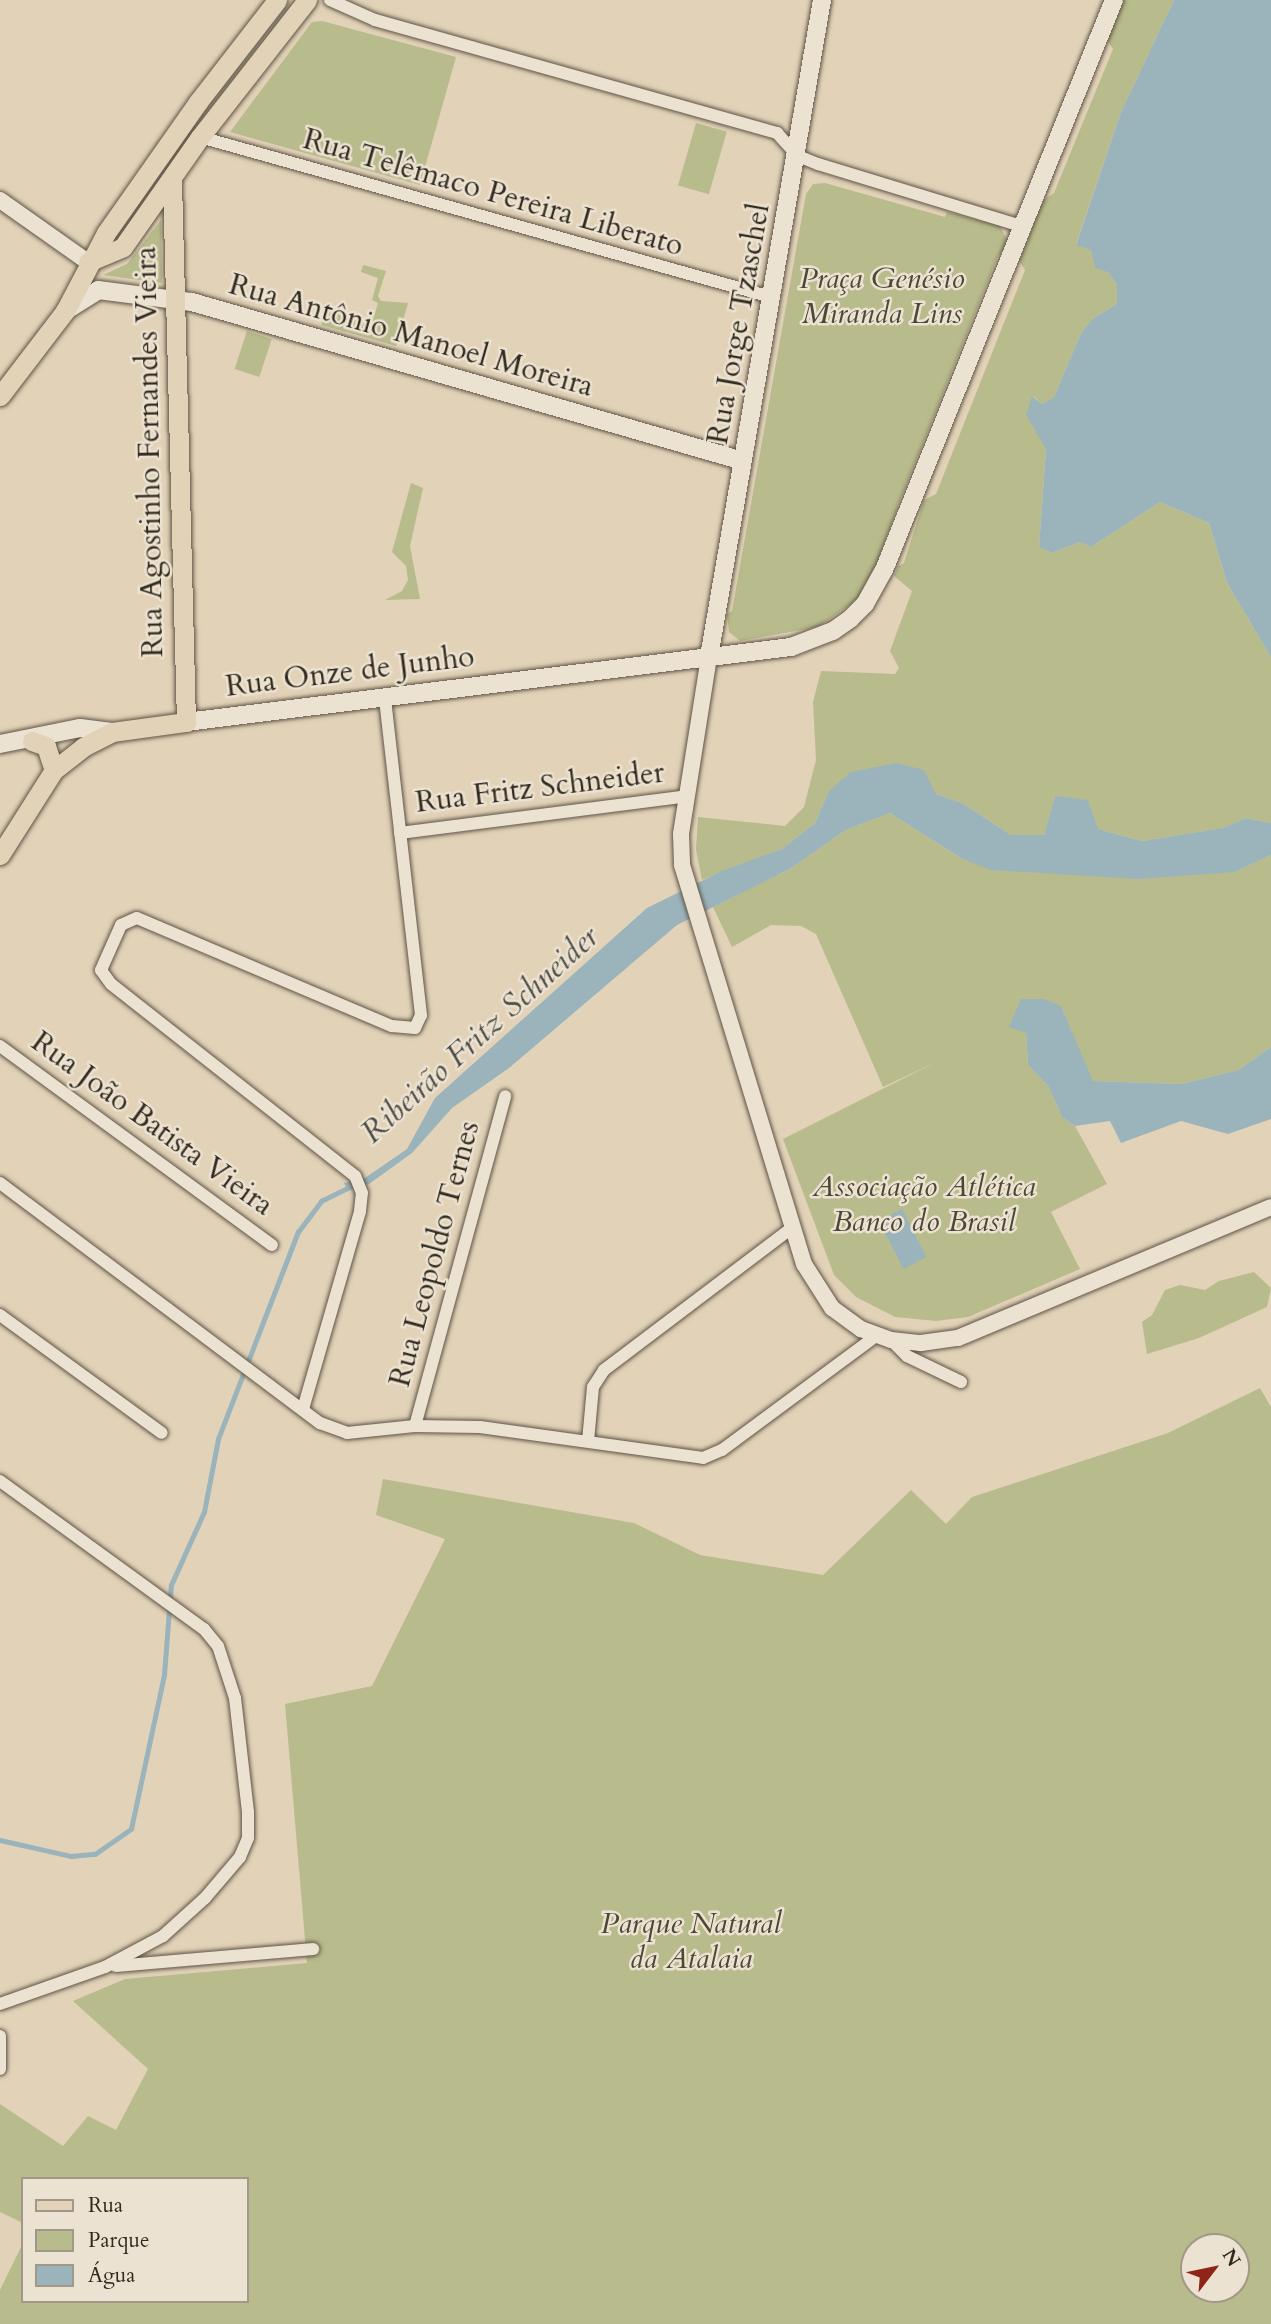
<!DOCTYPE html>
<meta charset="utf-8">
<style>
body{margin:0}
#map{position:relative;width:1271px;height:2324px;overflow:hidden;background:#e2d2b8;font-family:Cardo,serif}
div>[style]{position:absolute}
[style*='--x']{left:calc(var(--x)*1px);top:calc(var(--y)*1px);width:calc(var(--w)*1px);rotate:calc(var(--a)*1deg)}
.green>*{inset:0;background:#b8bb8b;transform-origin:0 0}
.water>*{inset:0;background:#9bb4bb;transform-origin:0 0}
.stream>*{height:4.5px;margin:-2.25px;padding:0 2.25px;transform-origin:2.25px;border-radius:2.25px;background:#9bb4bb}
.roads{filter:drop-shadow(0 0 2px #5e5445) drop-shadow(0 0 2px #5e5445)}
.minor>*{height:12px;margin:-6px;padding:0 6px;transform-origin:6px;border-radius:6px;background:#ece2d1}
.tertiary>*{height:16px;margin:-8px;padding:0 8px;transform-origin:8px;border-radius:8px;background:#ece2d1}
.secondary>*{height:18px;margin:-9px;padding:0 9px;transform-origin:9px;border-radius:9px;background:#ece2d1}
.primary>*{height:19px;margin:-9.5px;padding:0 9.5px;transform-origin:9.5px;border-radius:9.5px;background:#e2d2b8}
span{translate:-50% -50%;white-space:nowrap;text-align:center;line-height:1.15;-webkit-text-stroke:5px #ece2d1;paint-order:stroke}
.street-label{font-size:30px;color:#322a1f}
.park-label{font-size:30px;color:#4d4735;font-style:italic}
.water-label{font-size:32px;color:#4c4c46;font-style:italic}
.legend{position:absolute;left:21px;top:2177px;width:228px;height:126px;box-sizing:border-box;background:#ece2d1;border:2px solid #a2988a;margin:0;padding:9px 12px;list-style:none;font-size:21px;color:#322a1f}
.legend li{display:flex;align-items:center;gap:14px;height:35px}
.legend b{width:35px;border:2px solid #a2988a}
.north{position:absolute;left:1180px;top:2233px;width:70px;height:70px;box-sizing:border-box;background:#ece2d1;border:2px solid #a2988a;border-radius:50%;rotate:58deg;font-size:19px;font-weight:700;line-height:28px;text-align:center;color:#322a1f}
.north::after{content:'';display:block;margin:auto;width:24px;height:32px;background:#8f2418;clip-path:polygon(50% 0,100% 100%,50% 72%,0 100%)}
</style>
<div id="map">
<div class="green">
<div style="clip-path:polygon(1122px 0,1174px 0,1121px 112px,1076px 244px,1091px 249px,1108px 272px,1117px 285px,1117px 304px,1092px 319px,1081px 333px,1054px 397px,1042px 404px,1033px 396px,1046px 449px,1039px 547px,1052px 553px,1079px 542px,1091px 547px,1160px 502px,1209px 523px,1227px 583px,1271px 657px,1271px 823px,1246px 818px,1224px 828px,1142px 841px,1098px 829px,1055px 796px,1044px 835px,1011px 835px,962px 803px,936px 794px,829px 791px,815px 823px,782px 849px,702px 880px,696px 850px,698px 817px,785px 826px,804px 807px,816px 760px,813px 702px,821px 671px,895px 674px,899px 668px,890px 651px,912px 591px,894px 576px,898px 566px,904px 563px,924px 500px,936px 494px,1025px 270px,1019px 261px,1043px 200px,1054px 193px,1113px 49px,1107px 40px)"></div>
<div style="clip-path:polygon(322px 21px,456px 57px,420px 185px,230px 132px,312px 22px)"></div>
<div style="left:696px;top:123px;width:32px;height:65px;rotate:16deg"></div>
<div style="clip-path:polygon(825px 183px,945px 217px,947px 212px,1000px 226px,1008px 242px,997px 258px,899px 503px,880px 554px,883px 559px,858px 599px,818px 627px,740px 641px,729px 632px,727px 614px,732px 611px,806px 194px,813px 184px)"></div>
<div style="clip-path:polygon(161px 220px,162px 283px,103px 275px,127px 264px)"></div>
<div style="clip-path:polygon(363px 265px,386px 271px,378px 296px,381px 301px,408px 303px,396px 346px,321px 325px,328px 310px,371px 327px,378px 303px,372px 300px,378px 278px,361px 272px)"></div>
<div style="left:247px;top:331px;width:26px;height:40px;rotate:18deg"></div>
<div style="clip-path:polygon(411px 483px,423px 488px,410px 546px,420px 599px,385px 600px,402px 591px,408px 580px,406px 566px,392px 552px)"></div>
<div style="clip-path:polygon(890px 813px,959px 857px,1235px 872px,1271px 855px,1271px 1047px,1238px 1070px,1182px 1084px,1092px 1081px,1061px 1006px,1026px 1033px,1028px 1065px,1048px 1086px,1062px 1117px,1075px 1126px,1107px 1184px,1051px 1212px,1080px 1269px,968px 1317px,936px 1321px,895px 1317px,856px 1297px,834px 1275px,783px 1139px,938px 1061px,883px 1087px,816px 934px,801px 926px,771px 925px,732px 947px,713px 907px,790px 869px,846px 830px)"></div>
<div style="clip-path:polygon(1254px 1272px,1271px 1288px,1267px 1307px,1199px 1338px,1147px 1354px,1142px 1322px,1152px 1315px,1165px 1290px,1180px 1285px,1205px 1290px,1219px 1281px)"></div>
<div style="clip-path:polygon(evenodd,1260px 1388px,1271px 1407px,1271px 2324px,0 2324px,0 2290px,23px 2243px,23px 2301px,247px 2301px,247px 2179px,23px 2179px,23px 2223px,0 2212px,0 2104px,63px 2146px,88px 2116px,116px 2130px,148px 2069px,73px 2001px,125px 1979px,307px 1963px,285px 1704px,372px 1686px,445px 1539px,376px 1515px,383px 1479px,634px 1523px,700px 1555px,823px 1575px,911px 1490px,946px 1524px,972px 1497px,1168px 1433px,1260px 1388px,1194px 2247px,1236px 2247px,1236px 2289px,1194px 2289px,1194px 2247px)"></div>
</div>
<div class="water">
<div style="clip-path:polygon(1174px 0,1271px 0,1271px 657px,1227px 583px,1209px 523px,1160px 502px,1091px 547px,1079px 542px,1052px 553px,1039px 547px,1046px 449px,1026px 415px,1032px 396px,1042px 404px,1054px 397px,1081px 333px,1092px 319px,1117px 304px,1117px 285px,1108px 272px,1095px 268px,1091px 250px,1076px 245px,1121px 112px)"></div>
<div style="clip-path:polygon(896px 763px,924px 770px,936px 794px,962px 803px,1011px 835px,1044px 835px,1055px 796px,1088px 800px,1098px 829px,1142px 841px,1223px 828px,1246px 818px,1271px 823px,1271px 855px,1235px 872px,1138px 879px,990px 870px,959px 857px,890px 813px,846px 830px,790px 869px,677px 925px,509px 1068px,452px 1108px,412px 1153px,369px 1184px,348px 1191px,344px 1183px,365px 1178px,407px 1149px,435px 1098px,647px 908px,722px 871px,782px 849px,815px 823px,829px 791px,851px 772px)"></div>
<div style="clip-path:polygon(1021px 999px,1044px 999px,1061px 1006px,1093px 1081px,1182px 1084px,1238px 1070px,1271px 1047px,1271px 1119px,1228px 1134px,1181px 1121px,1121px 1143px,1110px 1121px,1075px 1126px,1062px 1117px,1048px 1086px,1028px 1065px,1026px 1033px,1009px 1027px)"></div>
<div style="left:902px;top:1209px;width:54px;height:26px;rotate:63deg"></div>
</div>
<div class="stream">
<div style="--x:0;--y:1840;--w:73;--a:12.7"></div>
<div style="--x:71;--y:1856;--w:24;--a:-5"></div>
<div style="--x:95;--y:1854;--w:44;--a:-34.8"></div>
<div style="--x:131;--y:1829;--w:157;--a:-77.9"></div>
<div style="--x:164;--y:1675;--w:90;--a:-85.6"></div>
<div style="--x:171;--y:1585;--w:80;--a:-65.7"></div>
<div style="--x:204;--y:1512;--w:74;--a:-79.1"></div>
<div style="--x:218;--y:1439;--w:222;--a:-68.9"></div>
<div style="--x:298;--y:1232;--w:39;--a:-53"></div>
<div style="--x:321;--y:1201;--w:34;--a:-26"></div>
</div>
<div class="roads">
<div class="minor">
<div style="--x:330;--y:0;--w:49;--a:24"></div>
<div style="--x:375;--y:20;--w:418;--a:15.7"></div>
<div style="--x:777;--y:133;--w:31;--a:48"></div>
<div style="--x:798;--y:156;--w:22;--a:22"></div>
<div style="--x:818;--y:164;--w:215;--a:17"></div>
<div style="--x:200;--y:137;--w:593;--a:15.65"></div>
<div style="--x:400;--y:833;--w:289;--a:-7.3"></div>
<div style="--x:0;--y:1046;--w:337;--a:36.2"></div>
<div style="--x:0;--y:1183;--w:400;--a:36.9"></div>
<div style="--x:320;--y:1423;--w:29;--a:20"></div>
<div style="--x:347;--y:1433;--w:68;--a:-5.9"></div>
<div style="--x:415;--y:1426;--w:65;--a:0.9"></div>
<div style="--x:480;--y:1427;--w:225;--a:7.9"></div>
<div style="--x:703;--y:1458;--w:21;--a:-23"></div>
<div style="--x:722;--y:1450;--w:192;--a:-36.5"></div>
<div style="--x:0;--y:1315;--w:200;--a:36.1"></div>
<div style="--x:891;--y:1340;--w:23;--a:45"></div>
<div style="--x:907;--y:1356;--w:60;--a:25.7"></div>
<div style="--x:303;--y:1409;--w:206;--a:-73.9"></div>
<div style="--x:360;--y:1211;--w:18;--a:-84"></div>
<div style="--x:362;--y:1193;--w:18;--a:-112"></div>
<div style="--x:355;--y:1176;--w:310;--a:-141.8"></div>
<div style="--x:111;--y:984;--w:17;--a:-126"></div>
<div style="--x:101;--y:970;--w:49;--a:-66"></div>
<div style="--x:121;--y:925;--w:17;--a:-24"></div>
<div style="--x:137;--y:918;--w:277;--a:23"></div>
<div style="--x:392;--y:1026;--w:23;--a:5"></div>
<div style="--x:415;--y:1028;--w:14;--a:-65"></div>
<div style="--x:421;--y:1015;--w:319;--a:-96.5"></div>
<div style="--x:415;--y:1426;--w:342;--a:-74.7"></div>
<div style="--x:588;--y:1441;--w:54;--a:-84.7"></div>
<div style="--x:593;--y:1387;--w:20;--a:-57"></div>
<div style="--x:604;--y:1370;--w:236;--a:-37.1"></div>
<div style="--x:0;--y:1481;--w:252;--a:36"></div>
<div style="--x:204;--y:1629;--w:22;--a:51"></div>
<div style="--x:218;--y:1646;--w:55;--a:71.9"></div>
<div style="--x:235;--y:1698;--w:115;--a:83.5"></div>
<div style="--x:248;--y:1812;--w:26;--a:90"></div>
<div style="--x:248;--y:1838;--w:21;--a:113"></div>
<div style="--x:240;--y:1857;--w:54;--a:130.5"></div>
<div style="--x:205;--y:1898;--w:57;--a:137.9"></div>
<div style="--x:163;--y:1936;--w:66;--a:151.9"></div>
<div style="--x:105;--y:1967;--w:111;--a:160.6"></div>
<div style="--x:116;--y:1966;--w:198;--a:-4.9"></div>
<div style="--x:0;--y:2036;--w:33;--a:90"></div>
</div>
<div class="tertiary">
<div style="--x:0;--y:200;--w:108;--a:35.2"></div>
<div style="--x:709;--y:657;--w:179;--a:99"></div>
<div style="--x:681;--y:834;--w:31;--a:88"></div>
<div style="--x:682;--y:865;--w:417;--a:73"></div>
<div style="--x:804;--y:1264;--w:52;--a:57.5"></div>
<div style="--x:832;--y:1308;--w:36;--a:36"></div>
<div style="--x:861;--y:1329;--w:32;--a:20"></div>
<div style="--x:891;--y:1340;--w:30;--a:6"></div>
<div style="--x:921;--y:1343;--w:37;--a:-8"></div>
<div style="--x:958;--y:1338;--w:339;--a:-22.7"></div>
</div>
<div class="secondary">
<div style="--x:65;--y:311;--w:39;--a:-32"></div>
<div style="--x:98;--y:290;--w:95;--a:7.3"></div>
<div style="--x:192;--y:302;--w:573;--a:16.1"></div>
<div style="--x:709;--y:657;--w:667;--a:-80.24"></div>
<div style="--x:186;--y:722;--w:610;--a:-7.07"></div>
<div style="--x:791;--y:647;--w:45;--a:-20.9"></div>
<div style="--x:833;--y:631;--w:21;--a:-35"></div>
<div style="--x:850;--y:619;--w:21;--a:-45"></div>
<div style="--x:865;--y:604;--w:39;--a:-61"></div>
<div style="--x:884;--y:570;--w:615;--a:-68.03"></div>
<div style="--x:0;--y:744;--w:82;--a:-11.3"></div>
<div style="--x:80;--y:728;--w:32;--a:7"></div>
</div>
<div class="primary">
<div style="--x:88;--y:262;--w:38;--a:-23"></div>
<div style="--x:123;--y:247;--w:134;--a:-55"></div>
<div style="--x:200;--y:137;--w:174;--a:-52"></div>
<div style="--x:0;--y:396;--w:107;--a:-52.6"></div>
<div style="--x:65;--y:311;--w:88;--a:-62.3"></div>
<div style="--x:106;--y:233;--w:160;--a:-54.9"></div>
<div style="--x:198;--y:102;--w:129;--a:-52.2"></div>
<div style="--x:32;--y:741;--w:15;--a:20"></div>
<div style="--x:46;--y:746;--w:25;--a:72"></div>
<div style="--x:0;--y:855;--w:101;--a:-57.6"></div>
<div style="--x:54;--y:770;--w:37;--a:-38"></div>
<div style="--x:83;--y:747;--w:33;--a:-27"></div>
<div style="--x:112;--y:732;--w:75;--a:-7.7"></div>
<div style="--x:186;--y:722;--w:542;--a:-91.48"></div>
</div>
</div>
<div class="street-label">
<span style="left:493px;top:193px;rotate:16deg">Rua Telêmaco Pereira Liberato</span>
<span style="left:739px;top:324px;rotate:-80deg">Rua Jorge Tzaschel</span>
<span style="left:411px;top:336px;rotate:16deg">Rua Antônio Manoel Moreira</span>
<span style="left:150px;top:452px;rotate:-91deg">Rua Agostinho Fernandes Vieira</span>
<span style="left:350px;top:672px;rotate:-7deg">Rua Onze de Junho</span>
<span style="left:540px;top:788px;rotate:-7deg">Rua Fritz Schneider</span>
<span style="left:152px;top:1124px;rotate:36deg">Rua João Batista Vieira</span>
<span style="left:435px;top:1254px;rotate:-75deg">Rua Leopoldo Ternes</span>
</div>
<div class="park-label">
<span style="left:882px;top:296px">Praça Genésio<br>Miranda Lins</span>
<span style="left:924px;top:1204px">Associação Atlética<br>Banco do Brasil</span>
<span style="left:691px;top:1941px">Parque Natural<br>da Atalaia</span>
</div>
<div class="water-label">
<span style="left:480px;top:1035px;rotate:-42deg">Ribeirão Fritz Schneider</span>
</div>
<ul class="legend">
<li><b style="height:9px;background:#e2d2b8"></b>Rua</li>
<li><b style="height:19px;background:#b8bb8b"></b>Parque</li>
<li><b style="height:19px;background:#9bb4bb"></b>Água</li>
</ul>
<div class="north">N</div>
</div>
